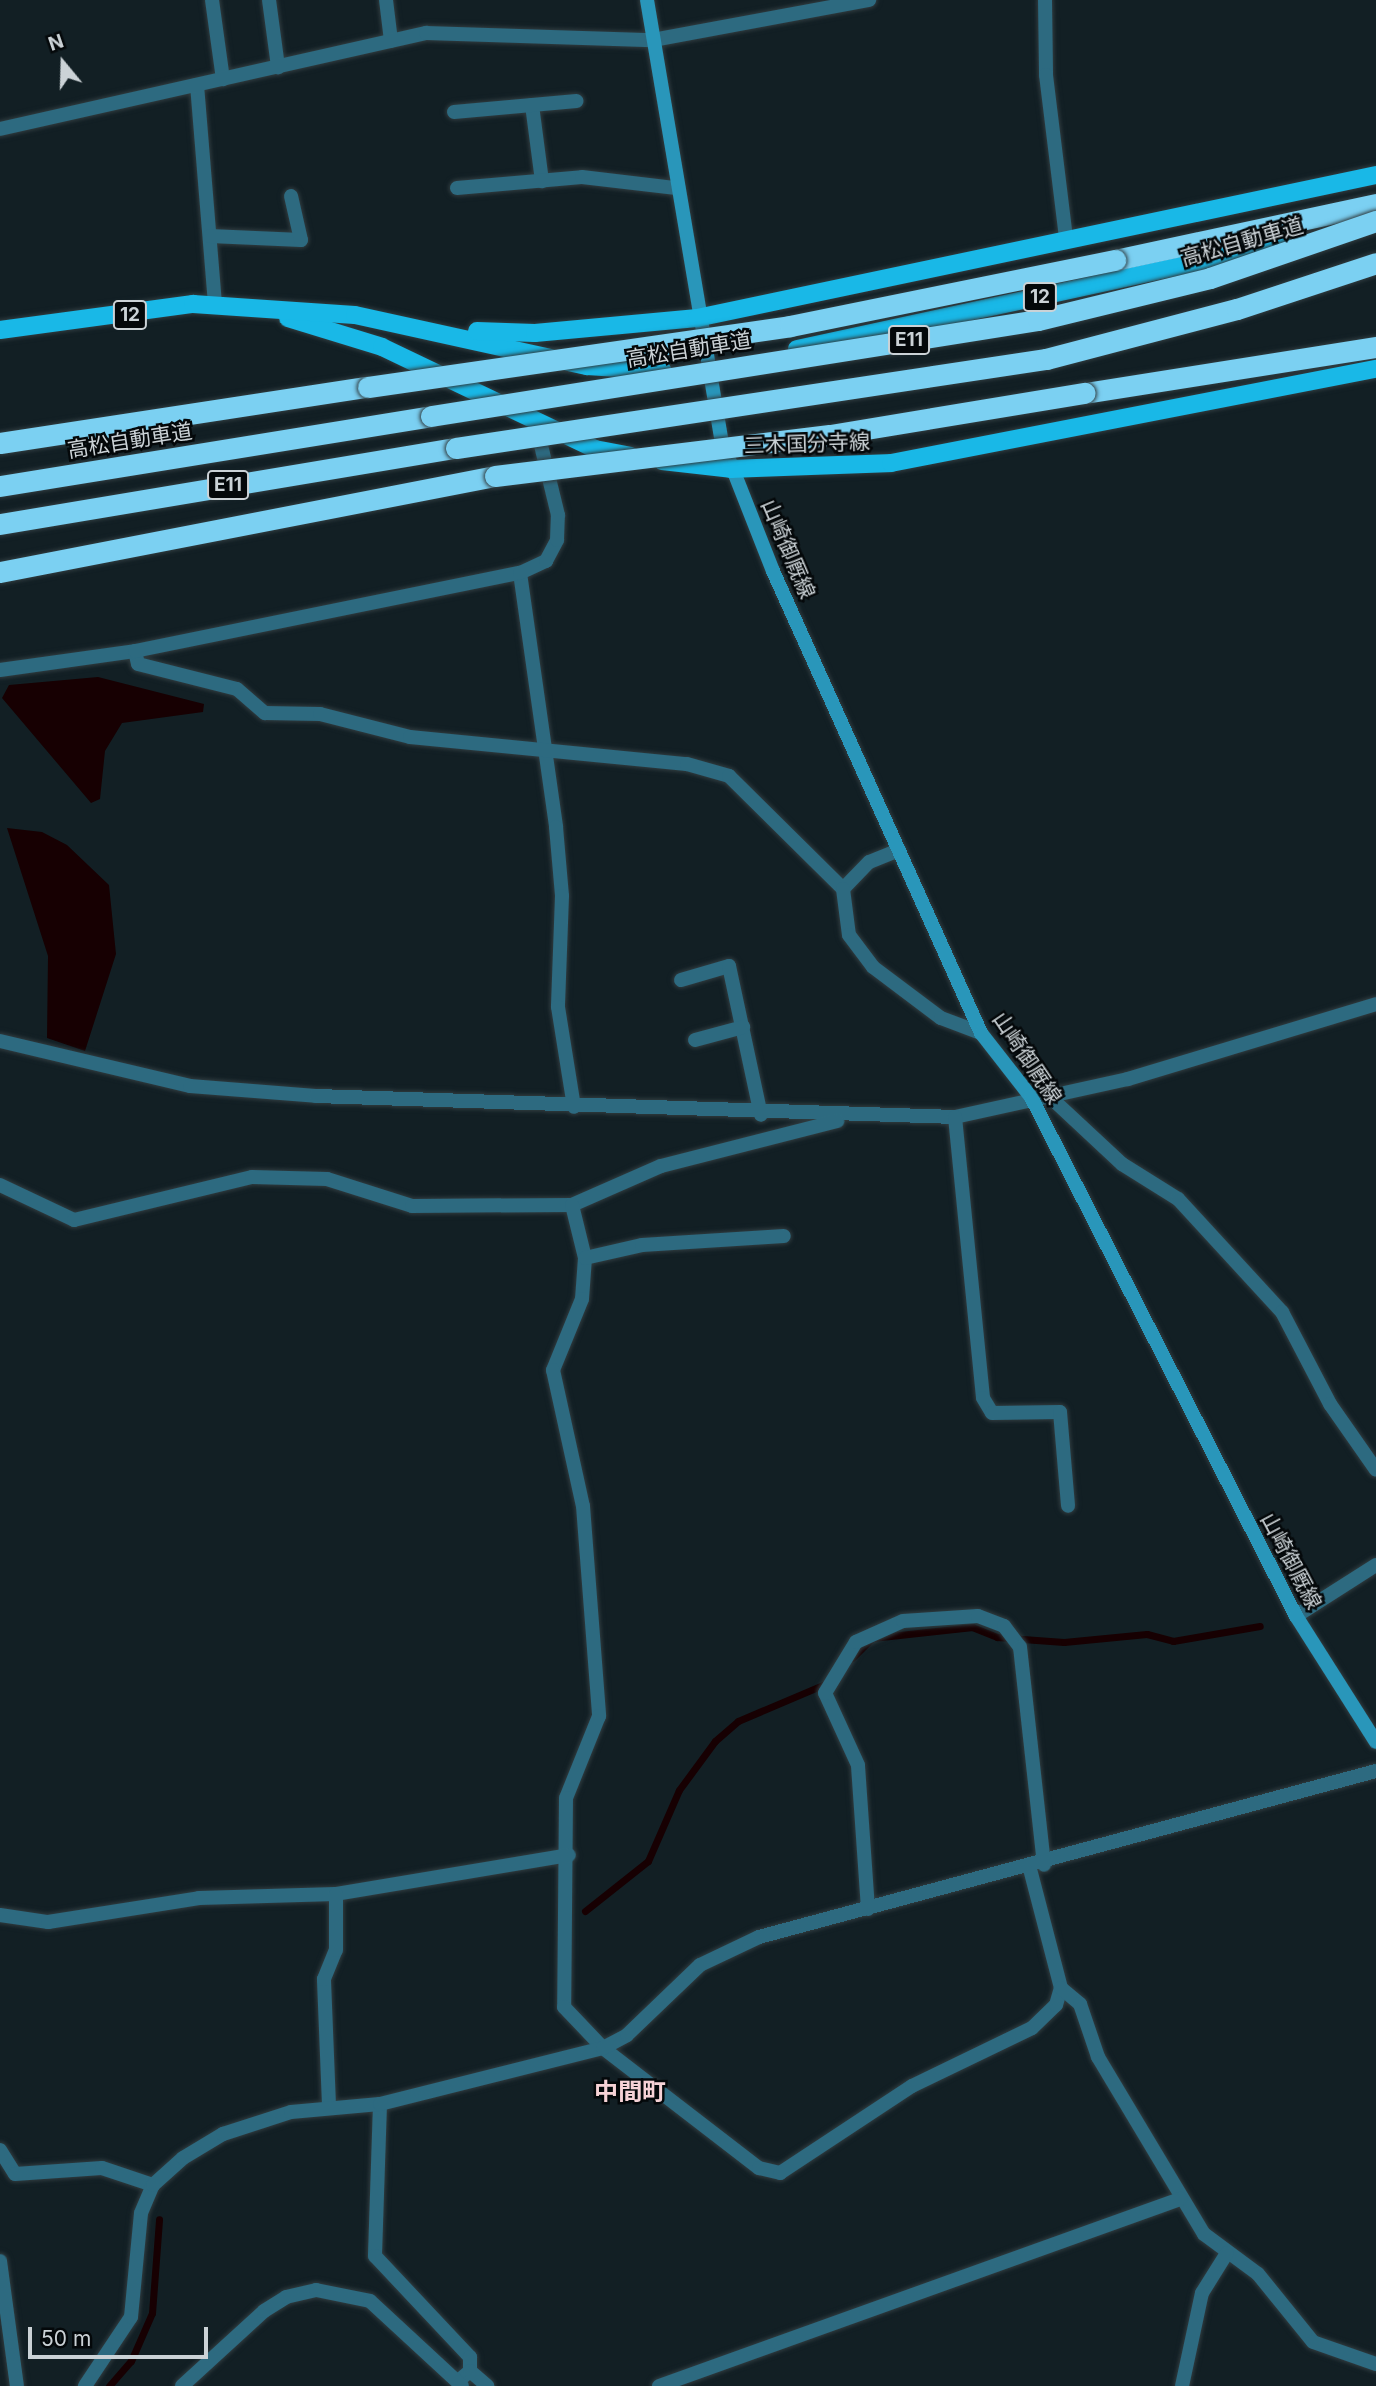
<!DOCTYPE html>
<meta charset="utf-8">
<style>
body{margin:0}
#map{position:relative;width:1376px;height:2386px;overflow:hidden;background:#121f24;font-family:Inter,"Noto Sans JP",sans-serif}
div>[style]{position:absolute}
.water>*{inset:0;background:#170002}
.stream>*{height:7px;margin:-3.5px;padding:0 3.5px;transform-origin:3.5px;border-radius:3.5px;background:#170002}
.roads{filter:drop-shadow(0 0 2px #303c40) drop-shadow(0 0 2px #303c40)}
.street>*{height:14px;margin:-7px;padding:0 7px;transform-origin:7px;border-radius:7px;background:#2d6a80}
.secondary>*{height:14px;margin:-7px;padding:0 7px;transform-origin:7px;border-radius:7px;background:#2996ba}
.primary>*{height:18px;margin:-9px;padding:0 9px;transform-origin:9px;border-radius:9px;background:#19b8e7}
.highway>*{height:21px;margin:-10.5px;padding:0 10.5px;transform-origin:10.5px;border-radius:10.5px;background:#7bd0f2}
.bridges{filter:drop-shadow(0 0 2px #303c40) drop-shadow(0 0 2px #303c40)}
.highway-bridge>*{height:21px;margin:-10.5px;padding:0 10.5px;transform-origin:10.5px;border-radius:10.5px;background:#7bd0f2}
span{translate:-50% -50%;white-space:nowrap;text-align:center;line-height:1.15;-webkit-text-stroke:5px #04080a;paint-order:stroke}
.shield-label span{padding:2px 5px;background:#04080a;border:2px solid;border-radius:5px;-webkit-text-stroke-width:0}
.shield-label{font-size:19px;color:#cbd2d6;font-weight:700}
.street-label{font-size:21px;color:#cbd2d6}
.quarter-label{font-size:24px;color:#f6d2d6;font-weight:700}
.north{position:absolute;left:28px;top:28px;width:70px;height:70px;-webkit-text-stroke:5px #04080a;paint-order:stroke;rotate:341deg;font-size:19px;font-weight:700;line-height:28px;text-align:center;color:#cbd2d6}
.north::after{content:'';display:block;margin:auto;width:24px;height:32px;background:#cbd2d6;clip-path:polygon(50% 0,100% 100%,50% 72%,0 100%)}
.scale{position:absolute;left:28px;top:2327px;width:180px;height:32px;box-sizing:border-box;border:4px solid #cbd2d6;border-top:0;padding-left:9px;font-size:21px;line-height:24px;white-space:nowrap;color:#cbd2d6;-webkit-text-stroke:5px #04080a;paint-order:stroke}
</style>
<div id="map">
<div class="water">
<div style="clip-path:polygon(98px 677px,204px 704px,203px 712px,122px 723px,105px 751px,100px 799px,91px 803px,2px 698px,9px 685px)"></div>
<div style="clip-path:polygon(7px 828px,42px 832px,67px 845px,109px 885px,116px 954px,85px 1051px,47px 1038px,48px 956px)"></div>
</div>
<div class="stream">
<div style="left:852px;top:1658px;width:28px;rotate:-45deg"></div>
<div style="left:872px;top:1638px;width:101px;rotate:-6.3deg"></div>
<div style="left:972px;top:1627px;width:27px;rotate:22deg"></div>
<div style="left:997px;top:1637px;width:67px;rotate:4.3deg"></div>
<div style="left:1064px;top:1642px;width:83px;rotate:-5.5deg"></div>
<div style="left:1147px;top:1634px;width:27px;rotate:15deg"></div>
<div style="left:1173px;top:1641px;width:88px;rotate:-9.8deg"></div>
<div style="left:585px;top:1911px;width:80px;rotate:-38.4deg"></div>
<div style="left:648px;top:1861px;width:77px;rotate:-66.4deg"></div>
<div style="left:679px;top:1790px;width:61px;rotate:-53.7deg"></div>
<div style="left:715px;top:1741px;width:30px;rotate:-41deg"></div>
<div style="left:738px;top:1721px;width:95px;rotate:-23deg"></div>
<div style="left:109px;top:2386px;width:33px;rotate:-49deg"></div>
<div style="left:131px;top:2361px;width:52px;rotate:-66.4deg"></div>
<div style="left:152px;top:2313px;width:94px;rotate:-85.7deg"></div>
</div>
<div class="roads">
<div class="street">
<div style="left:212px;top:0;width:80px;rotate:82.1deg"></div>
<div style="left:269px;top:0;width:68px;rotate:82.3deg"></div>
<div style="left:386px;top:0;width:41px;rotate:83deg"></div>
<div style="left:1045px;top:0;width:75px;rotate:89.2deg"></div>
<div style="left:1046px;top:75px;width:165px;rotate:83deg"></div>
<div style="left:197px;top:85px;width:222px;rotate:85.3deg"></div>
<div style="left:532px;top:105px;width:77px;rotate:82.5deg"></div>
<div style="left:454px;top:112px;width:123px;rotate:-5.1deg"></div>
<div style="left:0;top:129px;width:437px;rotate:-12.7deg"></div>
<div style="left:426px;top:33px;width:227px;rotate:1.8deg"></div>
<div style="left:653px;top:40px;width:220px;rotate:-10.5deg"></div>
<div style="left:457px;top:188px;width:125px;rotate:-5deg"></div>
<div style="left:582px;top:177px;width:95px;rotate:6.7deg"></div>
<div style="left:210px;top:236px;width:91px;rotate:2.5deg"></div>
<div style="left:301px;top:240px;width:45px;rotate:-102.8deg"></div>
<div style="left:520px;top:573px;width:257px;rotate:81.9deg"></div>
<div style="left:556px;top:827px;width:69px;rotate:85deg"></div>
<div style="left:562px;top:896px;width:111px;rotate:92.1deg"></div>
<div style="left:558px;top:1007px;width:101px;rotate:80.9deg"></div>
<div style="left:135px;top:651px;width:13px;rotate:77deg"></div>
<div style="left:138px;top:664px;width:102px;rotate:14.2deg"></div>
<div style="left:237px;top:689px;width:37px;rotate:41deg"></div>
<div style="left:265px;top:713px;width:55px;rotate:1deg"></div>
<div style="left:320px;top:714px;width:93px;rotate:14.3deg"></div>
<div style="left:410px;top:737px;width:278px;rotate:5.6deg"></div>
<div style="left:687px;top:764px;width:44px;rotate:15.9deg"></div>
<div style="left:729px;top:776px;width:161px;rotate:44.7deg"></div>
<div style="left:0;top:670px;width:136px;rotate:-8deg"></div>
<div style="left:135px;top:651px;width:393px;rotate:-11.5deg"></div>
<div style="left:520px;top:573px;width:29px;rotate:-25deg"></div>
<div style="left:546px;top:561px;width:24px;rotate:-62deg"></div>
<div style="left:557px;top:540px;width:25px;rotate:-88deg"></div>
<div style="left:558px;top:515px;width:89px;rotate:-103.7deg"></div>
<div style="left:899px;top:850px;width:32px;rotate:158deg"></div>
<div style="left:869px;top:862px;width:37px;rotate:134deg"></div>
<div style="left:843px;top:889px;width:46px;rotate:82.6deg"></div>
<div style="left:849px;top:935px;width:40px;rotate:53deg"></div>
<div style="left:873px;top:967px;width:85px;rotate:36.9deg"></div>
<div style="left:941px;top:1018px;width:43px;rotate:20.6deg"></div>
<div style="left:681px;top:980px;width:50px;rotate:-16.3deg"></div>
<div style="left:729px;top:966px;width:152px;rotate:77.9deg"></div>
<div style="left:695px;top:1040px;width:50px;rotate:-15.2deg"></div>
<div style="left:0;top:1041px;width:195px;rotate:13.3deg"></div>
<div style="left:190px;top:1086px;width:126px;rotate:4.5deg"></div>
<div style="left:316px;top:1096px;width:639px;rotate:1.88deg"></div>
<div style="left:955px;top:1117px;width:177px;rotate:-12.4deg"></div>
<div style="left:1128px;top:1079px;width:259px;rotate:-16.8deg"></div>
<div style="left:1049px;top:1096px;width:100px;rotate:43deg"></div>
<div style="left:1122px;top:1164px;width:66px;rotate:32deg"></div>
<div style="left:1178px;top:1199px;width:154px;rotate:47.4deg"></div>
<div style="left:1282px;top:1312px;width:104px;rotate:62.4deg"></div>
<div style="left:1330px;top:1404px;width:80px;rotate:55.1deg"></div>
<div style="left:955px;top:1117px;width:282px;rotate:84.3deg"></div>
<div style="left:983px;top:1398px;width:17px;rotate:59deg"></div>
<div style="left:992px;top:1413px;width:68px;rotate:-0.8deg"></div>
<div style="left:1060px;top:1412px;width:94px;rotate:85.1deg"></div>
<div style="left:0;top:1185px;width:82px;rotate:25.3deg"></div>
<div style="left:74px;top:1220px;width:183px;rotate:-13.6deg"></div>
<div style="left:252px;top:1177px;width:75px;rotate:1.5deg"></div>
<div style="left:327px;top:1179px;width:89px;rotate:17.6deg"></div>
<div style="left:412px;top:1206px;width:160px;rotate:-0.4deg"></div>
<div style="left:572px;top:1205px;width:97px;rotate:-23.7deg"></div>
<div style="left:661px;top:1166px;width:182px;rotate:-14.3deg"></div>
<div style="left:572px;top:1205px;width:55px;rotate:76.2deg"></div>
<div style="left:585px;top:1258px;width:41px;rotate:94.2deg"></div>
<div style="left:582px;top:1299px;width:77px;rotate:112.2deg"></div>
<div style="left:553px;top:1370px;width:139px;rotate:77.6deg"></div>
<div style="left:583px;top:1506px;width:211px;rotate:85.6deg"></div>
<div style="left:599px;top:1716px;width:88px;rotate:111.9deg"></div>
<div style="left:566px;top:1798px;width:209px;rotate:90.5deg"></div>
<div style="left:564px;top:2007px;width:57px;rotate:46.4deg"></div>
<div style="left:603px;top:2048px;width:197px;rotate:37.6deg"></div>
<div style="left:759px;top:2168px;width:22px;rotate:13deg"></div>
<div style="left:780px;top:2173px;width:158px;rotate:-33.4deg"></div>
<div style="left:912px;top:2086px;width:133px;rotate:-25.8deg"></div>
<div style="left:1032px;top:2028px;width:33px;rotate:-44deg"></div>
<div style="left:1056px;top:2005px;width:18px;rotate:-74deg"></div>
<div style="left:1061px;top:1988px;width:123px;rotate:-104.6deg"></div>
<div style="left:585px;top:1258px;width:58px;rotate:-12.8deg"></div>
<div style="left:642px;top:1245px;width:142px;rotate:-3.6deg"></div>
<div style="left:1296px;top:1616px;width:95px;rotate:-32.5deg"></div>
<div style="left:868px;top:1909px;width:144px;rotate:-94deg"></div>
<div style="left:858px;top:1765px;width:79px;rotate:-114.6deg"></div>
<div style="left:825px;top:1693px;width:60px;rotate:-58.7deg"></div>
<div style="left:856px;top:1642px;width:51px;rotate:-24.1deg"></div>
<div style="left:903px;top:1621px;width:75px;rotate:-3.8deg"></div>
<div style="left:978px;top:1616px;width:28px;rotate:21deg"></div>
<div style="left:1004px;top:1626px;width:26px;rotate:53deg"></div>
<div style="left:1020px;top:1647px;width:219px;rotate:83.7deg"></div>
<div style="left:0;top:1915px;width:49px;rotate:8.3deg"></div>
<div style="left:48px;top:1922px;width:153px;rotate:-9deg"></div>
<div style="left:199px;top:1898px;width:137px;rotate:-1.7deg"></div>
<div style="left:336px;top:1894px;width:236px;rotate:-9.5deg"></div>
<div style="left:1061px;top:1988px;width:25px;rotate:40deg"></div>
<div style="left:1080px;top:2004px;width:56px;rotate:71.2deg"></div>
<div style="left:1098px;top:2057px;width:206px;rotate:59.1deg"></div>
<div style="left:1204px;top:2234px;width:67px;rotate:36.5deg"></div>
<div style="left:1258px;top:2274px;width:87px;rotate:51deg"></div>
<div style="left:1313px;top:2342px;width:67px;rotate:19.2deg"></div>
<div style="left:380px;top:2104px;width:152px;rotate:91.9deg"></div>
<div style="left:375px;top:2256px;width:139px;rotate:46.8deg"></div>
<div style="left:470px;top:2357px;width:14px;rotate:90deg"></div>
<div style="left:470px;top:2371px;width:16px;rotate:140deg"></div>
<div style="left:329px;top:2105px;width:126px;rotate:-92.3deg"></div>
<div style="left:324px;top:1979px;width:31px;rotate:-68deg"></div>
<div style="left:336px;top:1950px;width:56px;rotate:-90deg"></div>
<div style="left:0;top:2150px;width:28px;rotate:58deg"></div>
<div style="left:15px;top:2174px;width:87px;rotate:-3.9deg"></div>
<div style="left:102px;top:2168px;width:54px;rotate:18.4deg"></div>
<div style="left:0;top:2261px;width:126px;rotate:82.3deg"></div>
<div style="left:470px;top:2371px;width:23px;rotate:41deg"></div>
<div style="left:85px;top:2386px;width:83px;rotate:-56.3deg"></div>
<div style="left:131px;top:2317px;width:104px;rotate:-84.5deg"></div>
<div style="left:141px;top:2213px;width:30px;rotate:-67deg"></div>
<div style="left:153px;top:2185px;width:40px;rotate:-42deg"></div>
<div style="left:183px;top:2158px;width:47px;rotate:-31deg"></div>
<div style="left:223px;top:2134px;width:71px;rotate:-17.9deg"></div>
<div style="left:291px;top:2112px;width:89px;rotate:-5.1deg"></div>
<div style="left:380px;top:2104px;width:230px;rotate:-14.1deg"></div>
<div style="left:603px;top:2048px;width:27px;rotate:-28deg"></div>
<div style="left:627px;top:2035px;width:101px;rotate:-43.8deg"></div>
<div style="left:700px;top:1965px;width:65px;rotate:-25.4deg"></div>
<div style="left:759px;top:1937px;width:639px;rotate:-15.06deg"></div>
<div style="left:182px;top:2386px;width:111px;rotate:-42.4deg"></div>
<div style="left:264px;top:2311px;width:26px;rotate:-32deg"></div>
<div style="left:286px;top:2297px;width:31px;rotate:-13deg"></div>
<div style="left:316px;top:2290px;width:55px;rotate:11.5deg"></div>
<div style="left:370px;top:2301px;width:125px;rotate:42.7deg"></div>
<div style="left:659px;top:2386px;width:554px;rotate:-19.74deg"></div>
<div style="left:1182px;top:2386px;width:95px;rotate:-77.9deg"></div>
<div style="left:1202px;top:2293px;width:47px;rotate:-58deg"></div>
</div>
<div class="secondary">
<div style="left:647px;top:0;width:445px;rotate:80.4deg"></div>
<div style="left:721px;top:439px;width:142px;rotate:68.5deg"></div>
<div style="left:773px;top:571px;width:507px;rotate:65.76deg"></div>
<div style="left:981px;top:1033px;width:81px;rotate:52deg"></div>
<div style="left:1031px;top:1097px;width:583px;rotate:62.95deg"></div>
<div style="left:1296px;top:1616px;width:149px;rotate:57.6deg"></div>
</div>
<div class="primary">
<div style="left:288px;top:318px;width:98px;rotate:17.1deg"></div>
<div style="left:382px;top:347px;width:236px;rotate:25.6deg"></div>
<div style="left:595px;top:449px;width:36px;rotate:11deg"></div>
<div style="left:0;top:330px;width:195px;rotate:-7.7deg"></div>
<div style="left:193px;top:304px;width:162px;rotate:3.9deg"></div>
<div style="left:355px;top:315px;width:238px;rotate:12.4deg"></div>
<div style="left:587px;top:366px;width:76px;rotate:3.8deg"></div>
<div style="left:477px;top:331px;width:58px;rotate:2deg"></div>
<div style="left:535px;top:333px;width:163px;rotate:-5.3deg"></div>
<div style="left:697px;top:318px;width:694px;rotate:-11.89deg"></div>
<div style="left:797px;top:349px;width:497px;rotate:-12.2deg"></div>
<div style="left:662px;top:461px;width:69px;rotate:6.6deg"></div>
<div style="left:731px;top:469px;width:160px;rotate:-2.1deg"></div>
<div style="left:891px;top:463px;width:494px;rotate:-11deg"></div>
</div>
<div class="highway">
<div style="left:1115px;top:260px;width:267px;rotate:-12.1deg"></div>
<div style="left:1085px;top:393px;width:295px;rotate:-9deg"></div>
<div style="left:0;top:443px;width:372px;rotate:-8.7deg"></div>
<div style="left:0;top:486px;width:437px;rotate:-9.2deg"></div>
<div style="left:0;top:524px;width:462px;rotate:-9.5deg"></div>
<div style="left:0;top:572px;width:504px;rotate:-10.98deg"></div>
</div>
</div>
<div class="bridges">
<div class="highway-bridge">
<div style="left:368px;top:387px;width:426px;rotate:-8.2deg"></div>
<div style="left:790px;top:326px;width:332px;rotate:-11.5deg"></div>
<div style="left:431px;top:416px;width:615px;rotate:-8.99deg"></div>
<div style="left:1038px;top:320px;width:177px;rotate:-13.7deg"></div>
<div style="left:1210px;top:278px;width:176px;rotate:-19deg"></div>
<div style="left:456px;top:448px;width:597px;rotate:-8.58deg"></div>
<div style="left:1046px;top:359px;width:197px;rotate:-14.7deg"></div>
<div style="left:1237px;top:309px;width:146px;rotate:-18.3deg"></div>
<div style="left:495px;top:476px;width:337px;rotate:-7deg"></div>
<div style="left:830px;top:435px;width:258px;rotate:-9.4deg"></div>
</div>
</div>
<div class="shield-label">
<span style="left:1040px;top:297px">12</span>
<span style="left:130px;top:315px">12</span>
<span style="left:909px;top:340px">E11</span>
<span style="left:228px;top:485px">E11</span>
</div>
<div class="street-label">
<span style="left:1242px;top:242px;rotate:-16deg">高松自動車道</span>
<span style="left:689px;top:350px;rotate:-9deg">高松自動車道</span>
<span style="left:130px;top:441px;rotate:-9deg">高松自動車道</span>
<span style="left:807px;top:444px;rotate:-2deg">三木国分寺線</span>
<span style="left:788px;top:549px;rotate:67deg">山崎御厩線</span>
<span style="left:1027px;top:1058px;rotate:56deg">山崎御厩線</span>
<span style="left:1291px;top:1561px;rotate:62deg">山崎御厩線</span>
</div>
<div class="quarter-label">
<span style="left:630px;top:2092px">中間町</span>
</div>
<div class="north">N</div>
<div class="scale">50 m</div>
</div>
